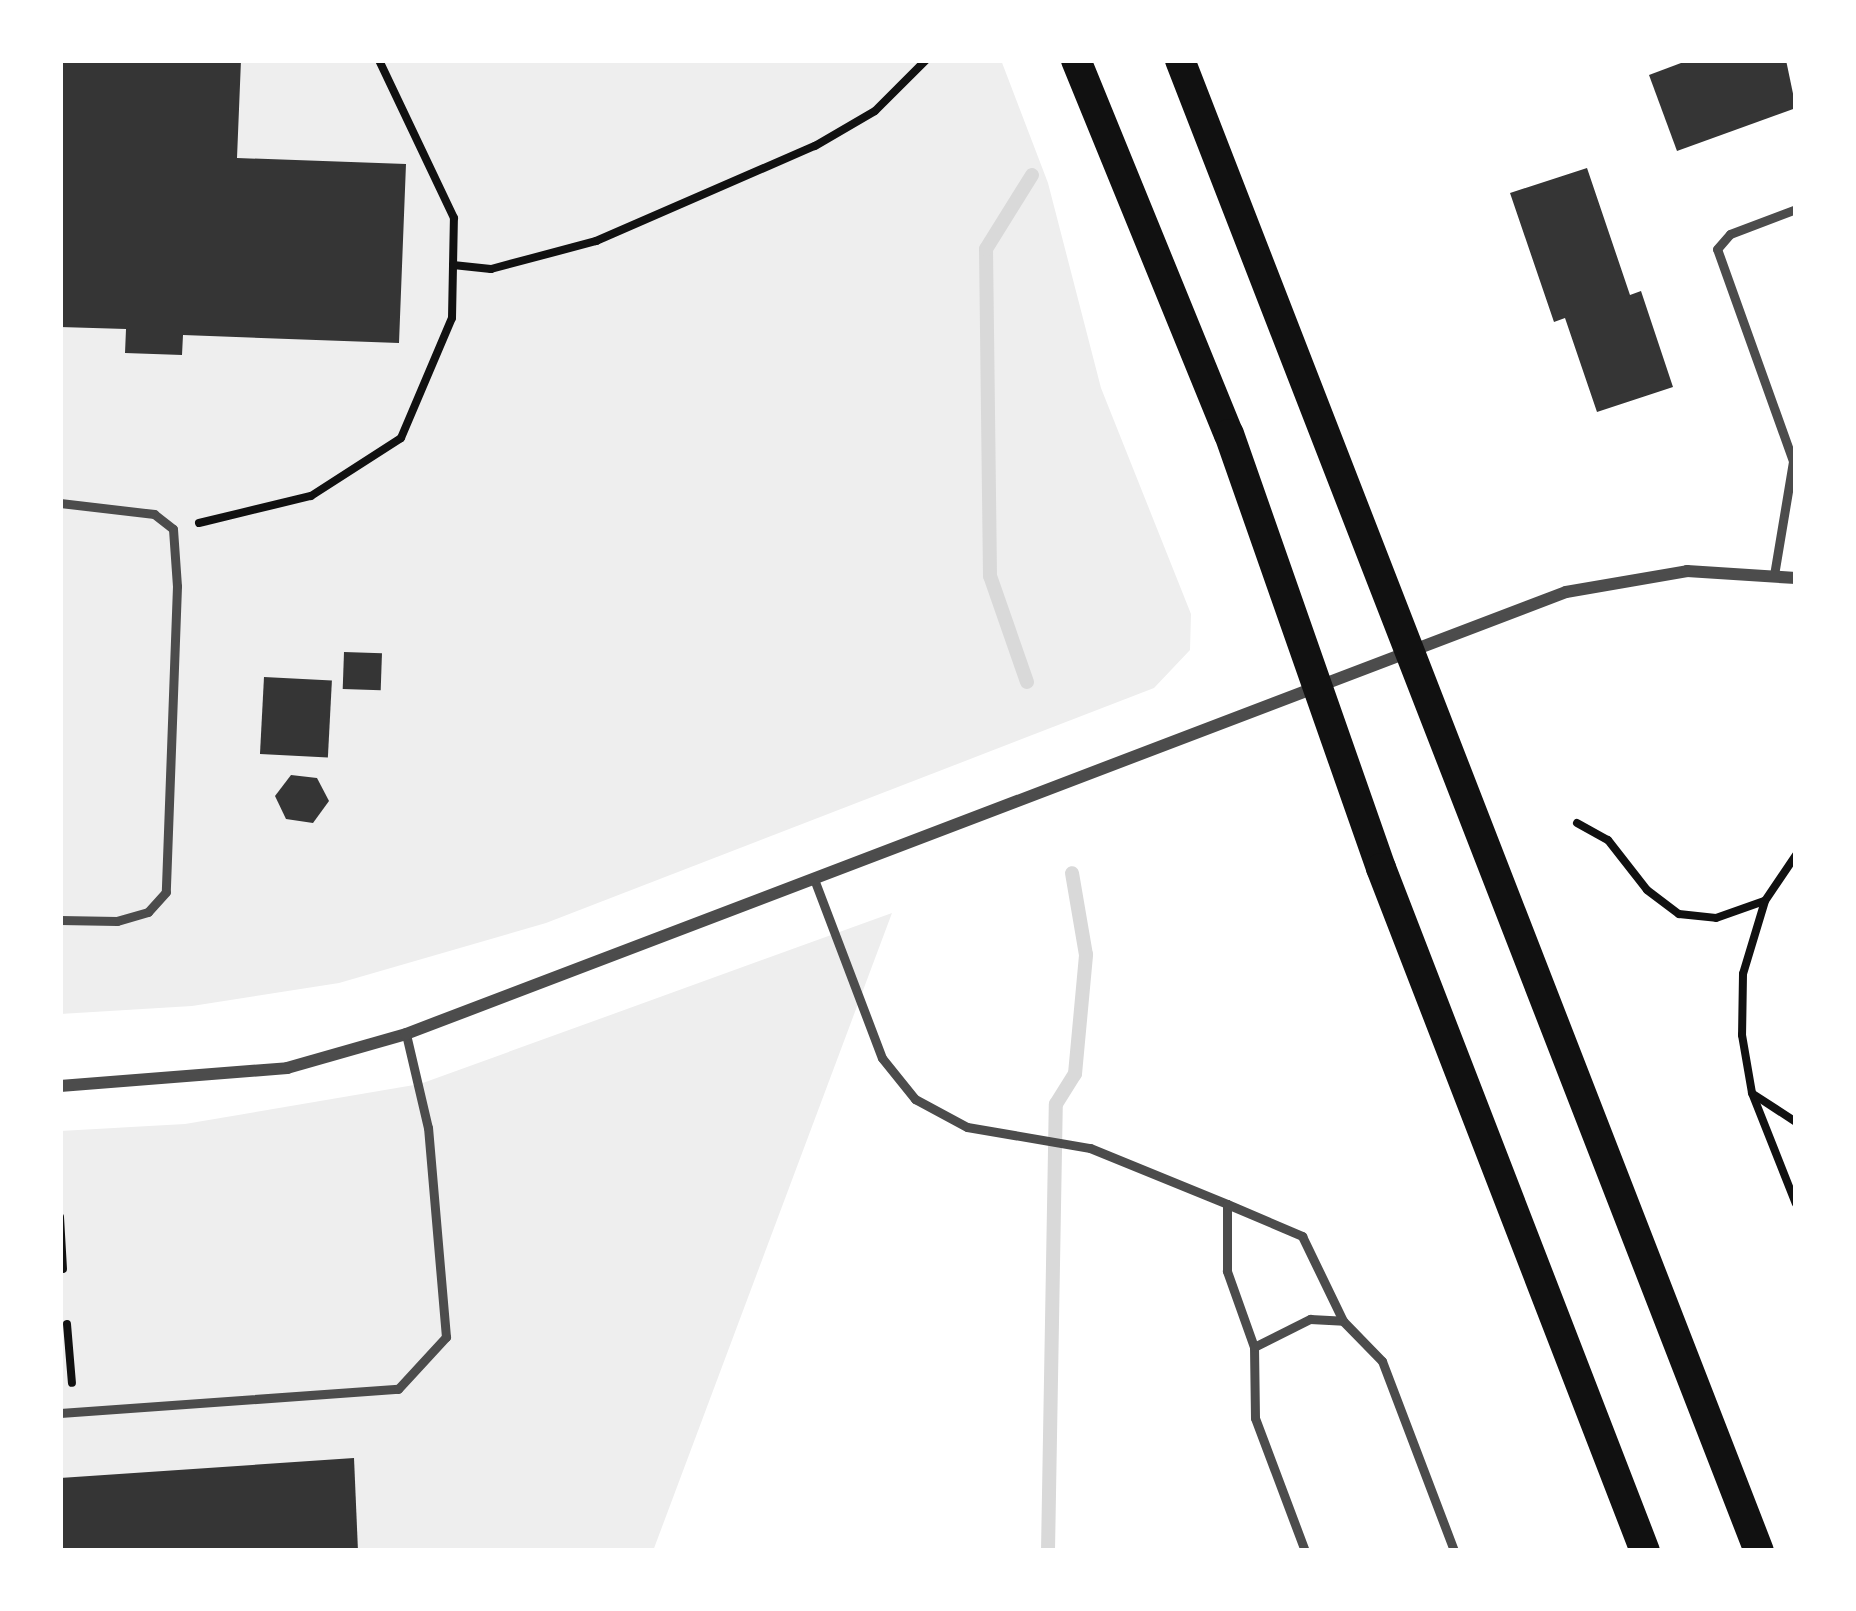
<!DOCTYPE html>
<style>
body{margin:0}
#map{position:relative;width:1856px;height:1611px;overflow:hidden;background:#fff;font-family:Montserrat,sans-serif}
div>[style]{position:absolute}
.green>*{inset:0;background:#eee}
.stream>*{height:14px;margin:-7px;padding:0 7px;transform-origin:7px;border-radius:7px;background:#d9d9d9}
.building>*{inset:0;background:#353535;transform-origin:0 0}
.path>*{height:8px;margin:-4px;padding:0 4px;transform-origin:4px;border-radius:4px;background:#111}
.service>*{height:9px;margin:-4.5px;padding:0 4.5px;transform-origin:4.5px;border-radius:4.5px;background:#4c4c4c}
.minor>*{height:12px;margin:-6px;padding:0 6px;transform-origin:6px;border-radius:6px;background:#4c4c4c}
.primary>*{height:30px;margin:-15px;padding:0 15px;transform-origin:15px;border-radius:15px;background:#111}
span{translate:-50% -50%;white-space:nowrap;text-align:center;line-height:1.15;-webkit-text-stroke:9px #fff;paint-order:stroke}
.frame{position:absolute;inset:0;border:63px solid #fff;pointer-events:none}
</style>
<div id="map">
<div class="green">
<div style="clip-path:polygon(60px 60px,1001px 60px,1048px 183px,1101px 388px,1191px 614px,1190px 650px,1154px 688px,546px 923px,339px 983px,192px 1006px,60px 1014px)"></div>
<div style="clip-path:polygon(892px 913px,653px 1551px,60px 1551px,60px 1131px,185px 1124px,420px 1084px)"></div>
</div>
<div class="stream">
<div style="left:1027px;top:682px;width:112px;rotate:-109.2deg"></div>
<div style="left:990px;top:576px;width:327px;rotate:-90.7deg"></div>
<div style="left:986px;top:249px;width:87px;rotate:-58.1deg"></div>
<div style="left:1048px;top:1551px;width:447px;rotate:-89deg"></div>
<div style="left:1056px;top:1104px;width:36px;rotate:-58deg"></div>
<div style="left:1075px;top:1074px;width:120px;rotate:-84.7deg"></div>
<div style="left:1086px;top:955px;width:83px;rotate:-99.7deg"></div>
</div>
<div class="building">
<div style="clip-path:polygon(60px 60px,241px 60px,237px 158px,406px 164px,399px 343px,183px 335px,182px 355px,125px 353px,126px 329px,60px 327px)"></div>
<div style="clip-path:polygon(1689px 60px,1786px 60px,1796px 108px,1677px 151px,1649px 75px)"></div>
<div style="clip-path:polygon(1587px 168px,1630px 295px,1641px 291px,1673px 387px,1597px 412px,1565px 318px,1554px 322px,1510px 193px)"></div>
<div style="left:344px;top:652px;width:38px;height:37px;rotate:2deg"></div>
<div style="left:264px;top:677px;width:68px;height:77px;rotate:3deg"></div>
<div style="clip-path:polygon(291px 775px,317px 778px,329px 801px,313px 823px,286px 819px,275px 796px)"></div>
<div style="clip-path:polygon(354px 1458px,358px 1551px,60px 1551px,60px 1478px)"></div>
</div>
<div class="path">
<div style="left:453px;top:265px;width:38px;rotate:6deg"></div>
<div style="left:491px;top:269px;width:109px;rotate:-14.9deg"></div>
<div style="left:596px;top:241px;width:239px;rotate:-23.5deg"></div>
<div style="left:815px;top:146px;width:69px;rotate:-30.3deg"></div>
<div style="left:875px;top:111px;width:72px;rotate:-45deg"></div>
<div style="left:199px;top:523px;width:115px;rotate:-13.6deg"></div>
<div style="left:311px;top:496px;width:107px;rotate:-32.8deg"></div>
<div style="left:401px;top:438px;width:130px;rotate:-67deg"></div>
<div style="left:452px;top:318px;width:100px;rotate:-88.9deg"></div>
<div style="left:454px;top:218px;width:175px;rotate:-115.4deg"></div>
<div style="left:1577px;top:823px;width:35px;rotate:29deg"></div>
<div style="left:1608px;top:840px;width:63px;rotate:52deg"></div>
<div style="left:1647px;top:890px;width:40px;rotate:37deg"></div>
<div style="left:1679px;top:914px;width:37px;rotate:6deg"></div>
<div style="left:1716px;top:918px;width:51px;rotate:-19.5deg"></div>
<div style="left:1796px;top:855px;width:55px;rotate:124deg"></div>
<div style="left:1765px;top:901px;width:76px;rotate:106.8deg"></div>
<div style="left:1743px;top:974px;width:61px;rotate:90.9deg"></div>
<div style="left:1742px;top:1035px;width:59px;rotate:80.2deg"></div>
<div style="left:1752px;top:1093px;width:119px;rotate:68.4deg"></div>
<div style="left:1753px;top:1094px;width:51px;rotate:33.1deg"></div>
<div style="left:60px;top:1217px;width:52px;rotate:86.7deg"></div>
<div style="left:67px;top:1324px;width:59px;rotate:85.2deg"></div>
</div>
<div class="service">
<div style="left:60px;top:503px;width:95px;rotate:6.7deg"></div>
<div style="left:154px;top:514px;width:24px;rotate:38deg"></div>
<div style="left:173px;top:529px;width:57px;rotate:86deg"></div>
<div style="left:177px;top:586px;width:306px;rotate:92.1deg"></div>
<div style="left:166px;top:892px;width:27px;rotate:132deg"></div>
<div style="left:148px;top:912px;width:32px;rotate:164deg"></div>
<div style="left:117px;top:921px;width:57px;rotate:-179deg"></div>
<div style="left:1774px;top:575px;width:116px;rotate:-80.5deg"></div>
<div style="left:1793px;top:461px;width:225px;rotate:-109.7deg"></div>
<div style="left:1717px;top:249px;width:20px;rotate:-49deg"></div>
<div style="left:1730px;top:234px;width:71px;rotate:-20.7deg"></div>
<div style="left:814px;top:879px;width:191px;rotate:69.2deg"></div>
<div style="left:882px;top:1058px;width:53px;rotate:51.2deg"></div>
<div style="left:915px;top:1099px;width:59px;rotate:28.3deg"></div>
<div style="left:967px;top:1127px;width:125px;rotate:9.7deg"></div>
<div style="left:1090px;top:1148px;width:148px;rotate:22.2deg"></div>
<div style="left:1254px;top:1347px;width:81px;rotate:-109.6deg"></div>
<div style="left:1227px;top:1271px;width:67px;rotate:-90deg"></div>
<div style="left:1227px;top:1204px;width:82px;rotate:23.1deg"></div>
<div style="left:1302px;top:1236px;width:94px;rotate:64.2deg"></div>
<div style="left:60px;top:1413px;width:339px;rotate:-4.1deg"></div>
<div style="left:398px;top:1389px;width:71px;rotate:-47.3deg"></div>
<div style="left:446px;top:1337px;width:210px;rotate:-94.9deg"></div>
<div style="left:428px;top:1128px;width:97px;rotate:-103.2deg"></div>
<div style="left:1305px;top:1551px;width:142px;rotate:-110.6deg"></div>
<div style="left:1255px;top:1418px;width:71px;rotate:-90.8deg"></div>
<div style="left:1254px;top:1347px;width:63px;rotate:-26.6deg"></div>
<div style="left:1310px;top:1319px;width:33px;rotate:3deg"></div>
<div style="left:1343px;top:1321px;width:56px;rotate:45.7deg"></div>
<div style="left:1382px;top:1361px;width:203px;rotate:69.2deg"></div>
</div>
<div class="minor">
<div style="left:60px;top:1086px;width:228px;rotate:-4.5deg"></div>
<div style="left:287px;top:1068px;width:124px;rotate:-15.9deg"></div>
<div style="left:406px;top:1034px;width:1241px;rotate:-20.86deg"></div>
<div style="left:1566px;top:592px;width:123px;rotate:-9.8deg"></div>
<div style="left:1687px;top:571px;width:109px;rotate:3.7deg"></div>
</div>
<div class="primary">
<div style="left:1076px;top:60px;width:404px;rotate:67.8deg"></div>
<div style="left:1229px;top:434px;width:460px;rotate:70.7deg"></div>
<div style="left:1381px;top:868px;width:732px;rotate:68.87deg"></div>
<div style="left:1180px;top:60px;width:1599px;rotate:68.78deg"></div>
</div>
<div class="frame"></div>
</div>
